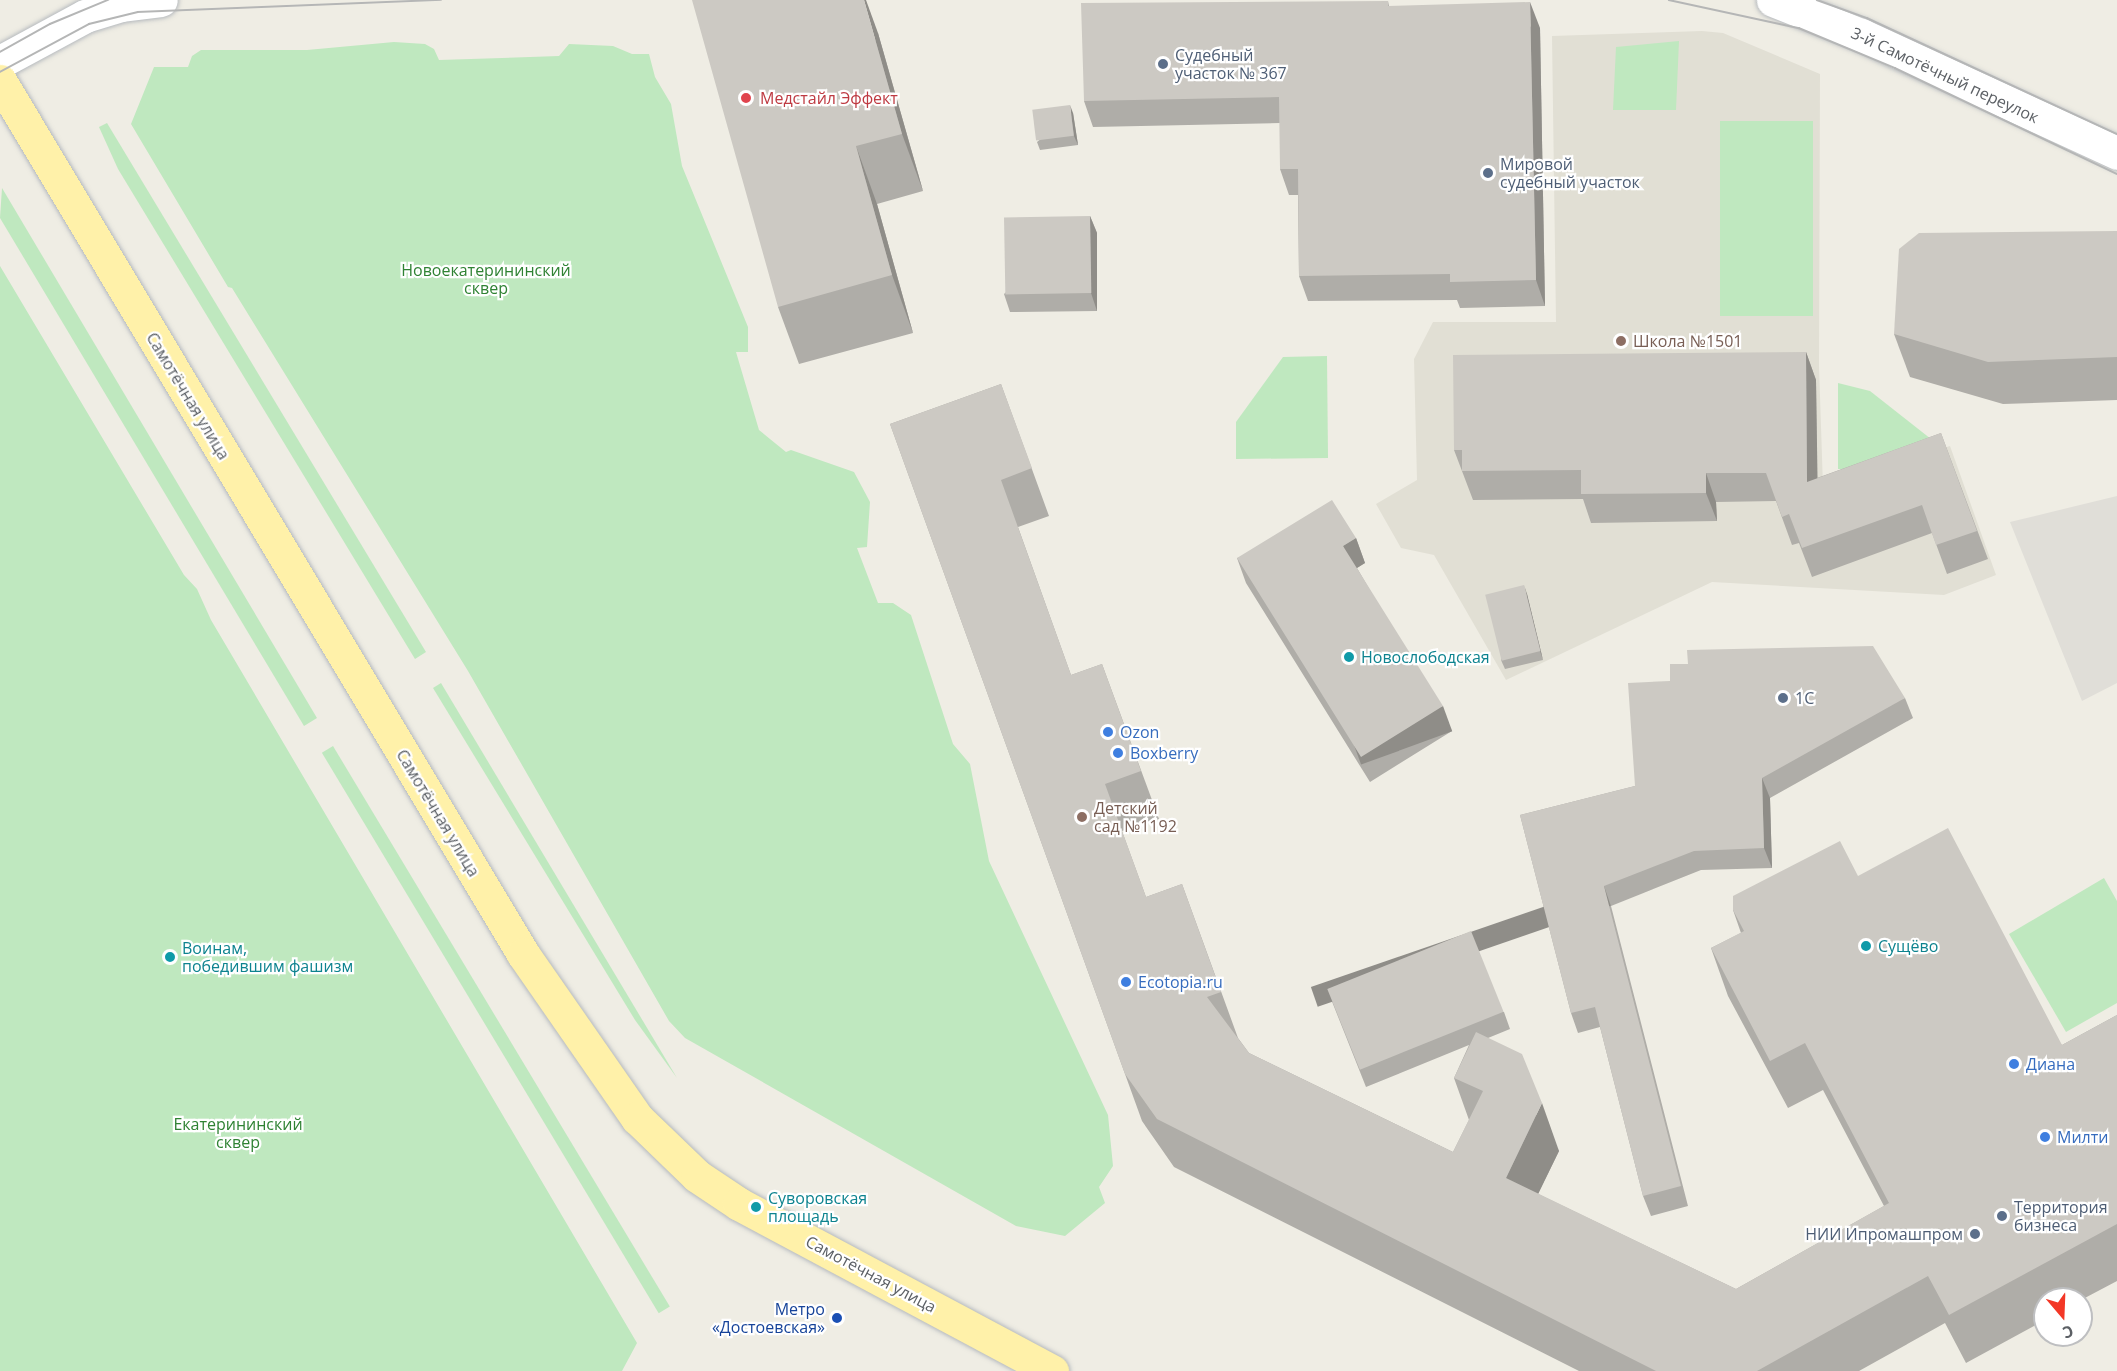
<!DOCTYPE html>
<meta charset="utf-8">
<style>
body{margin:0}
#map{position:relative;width:2117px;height:1371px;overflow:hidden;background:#efede4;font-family:"Open Sans",sans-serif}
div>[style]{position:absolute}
.industrial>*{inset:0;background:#e0ded8}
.education>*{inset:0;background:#e1dfd4}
.green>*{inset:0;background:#bfe8bf;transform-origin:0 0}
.roads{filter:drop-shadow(0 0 2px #b6babe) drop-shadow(0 0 2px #b6babe)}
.minor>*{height:33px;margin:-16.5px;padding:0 16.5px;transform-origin:16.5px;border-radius:16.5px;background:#fff}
.major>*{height:33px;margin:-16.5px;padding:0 16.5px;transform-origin:16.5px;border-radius:16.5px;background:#fff1a9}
.tram>*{height:1.5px;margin:-0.75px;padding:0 0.75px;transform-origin:0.75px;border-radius:0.75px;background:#b5b6b6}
.wall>*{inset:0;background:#afada8}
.shaded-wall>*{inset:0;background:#8f8d88;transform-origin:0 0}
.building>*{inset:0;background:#ccc9c3;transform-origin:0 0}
.dots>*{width:16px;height:16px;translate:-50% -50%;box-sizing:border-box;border:3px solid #fff;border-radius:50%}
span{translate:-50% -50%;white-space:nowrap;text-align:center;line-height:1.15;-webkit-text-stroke:4.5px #fff;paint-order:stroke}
.service-label{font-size:16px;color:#4e5e75}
.left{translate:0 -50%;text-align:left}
.right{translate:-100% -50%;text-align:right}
.street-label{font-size:16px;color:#5c6065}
.health-label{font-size:16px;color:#be3a42}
.park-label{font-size:16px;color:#2f8233}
.education-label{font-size:16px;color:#785e54}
.culture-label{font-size:16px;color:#0d838f}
.shop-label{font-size:16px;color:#366cbe}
.transit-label{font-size:16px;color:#164399}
.north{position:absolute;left:2033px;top:1287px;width:60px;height:60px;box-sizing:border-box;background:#fff;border:2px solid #bebfc1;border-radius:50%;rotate:161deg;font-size:16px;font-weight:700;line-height:24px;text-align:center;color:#5c6065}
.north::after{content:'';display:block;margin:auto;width:21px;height:27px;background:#f33726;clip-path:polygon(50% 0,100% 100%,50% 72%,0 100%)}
</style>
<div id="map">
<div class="industrial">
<div style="clip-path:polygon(2117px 496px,2117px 683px,2082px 701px,2010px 522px)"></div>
</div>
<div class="education">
<div style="clip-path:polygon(1702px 31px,1723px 33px,1820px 74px,1819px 366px,1823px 487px,1950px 446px,1996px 575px,1944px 595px,1712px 582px,1506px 680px,1434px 555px,1401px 548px,1376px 504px,1417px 480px,1414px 359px,1433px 322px,1556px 322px,1552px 36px)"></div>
</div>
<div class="green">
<div style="clip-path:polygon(1679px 41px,1676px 110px,1613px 110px,1616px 47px)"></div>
<div style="clip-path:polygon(394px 42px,425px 44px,434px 49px,439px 60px,559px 56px,569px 44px,613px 46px,632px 54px,649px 54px,655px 77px,671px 104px,682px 166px,748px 327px,748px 352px,736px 352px,759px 430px,786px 452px,791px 450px,854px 472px,870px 502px,867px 547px,857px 548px,878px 603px,893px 603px,911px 615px,953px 744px,970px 764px,989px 861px,1108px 1115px,1113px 1166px,1099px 1187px,1105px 1203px,1065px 1236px,1016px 1226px,685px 1038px,669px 1021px,468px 671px,232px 288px,228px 287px,131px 124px,154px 67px,188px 67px,192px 56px,201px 50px,307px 50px)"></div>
<div style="left:1720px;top:121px;width:93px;height:195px"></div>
<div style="clip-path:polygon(107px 123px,426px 652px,415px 659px,118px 169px,99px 127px)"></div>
<div style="clip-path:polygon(2px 188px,317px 718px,304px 726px,0 218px)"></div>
<div style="clip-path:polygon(0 266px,184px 575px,197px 589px,211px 620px,637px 1343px,622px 1371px,0 1371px)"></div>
<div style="clip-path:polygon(1327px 356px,1328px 458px,1236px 459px,1236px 422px,1283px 357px)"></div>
<div style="clip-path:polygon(1838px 383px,1870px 391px,1931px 439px,1850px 469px,1838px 469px)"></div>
<div style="clip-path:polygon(441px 683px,677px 1078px,635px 1020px,433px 688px)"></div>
<div style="left:333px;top:746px;width:654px;height:13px;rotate:59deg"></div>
<div style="clip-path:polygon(2104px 878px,2117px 901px,2117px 1003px,2066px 1032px,2009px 934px)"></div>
</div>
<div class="roads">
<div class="minor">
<div style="left:1773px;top:0;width:95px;rotate:21.7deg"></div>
<div style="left:1861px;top:35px;width:282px;rotate:24.7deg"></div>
<div style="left:0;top:62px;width:97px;rotate:-28.4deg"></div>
<div style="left:85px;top:16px;width:37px;rotate:-17deg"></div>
<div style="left:120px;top:5px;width:41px;rotate:-7deg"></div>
</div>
<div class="major">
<div style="left:0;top:81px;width:1018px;rotate:59.07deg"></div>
<div style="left:523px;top:954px;width:200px;rotate:55.2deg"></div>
<div style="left:637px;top:1118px;width:83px;rotate:44deg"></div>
<div style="left:697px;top:1176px;width:50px;rotate:33.7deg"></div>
<div style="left:739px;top:1204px;width:355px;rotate:28.1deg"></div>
</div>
</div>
<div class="tram">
<div style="left:1669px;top:0;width:133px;rotate:12.2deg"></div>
<div style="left:1799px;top:28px;width:104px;rotate:22.6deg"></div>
<div style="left:1895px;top:68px;width:246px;rotate:25.5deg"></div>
<div style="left:1817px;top:0;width:53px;rotate:19.8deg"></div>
<div style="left:1867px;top:18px;width:276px;rotate:24.9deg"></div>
<div style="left:0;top:52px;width:57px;rotate:-29.2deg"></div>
<div style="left:50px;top:24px;width:63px;rotate:-22.5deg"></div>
<div style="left:0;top:72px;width:101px;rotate:-28.3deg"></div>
<div style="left:89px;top:24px;width:50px;rotate:-13.8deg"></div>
<div style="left:138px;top:12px;width:303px;rotate:-2.3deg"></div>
</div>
<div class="wall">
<div style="clip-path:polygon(1388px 1px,1389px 6px,1540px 28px,1545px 306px,1460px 308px,1457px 300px,1308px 301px,1299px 276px,1298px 195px,1289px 195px,1280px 169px,1280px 123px,1093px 127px,1084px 101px)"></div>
<div style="clip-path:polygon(878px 33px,923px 191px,877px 204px,913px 333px,799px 364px,778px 307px)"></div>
<div style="clip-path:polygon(1073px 113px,1078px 145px,1040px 150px,1037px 142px)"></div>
<div style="clip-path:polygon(1090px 216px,1097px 233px,1097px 311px,1010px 312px,1004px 294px)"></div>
<div style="clip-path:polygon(2117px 231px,2117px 400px,2003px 404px,1910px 377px,1894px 334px)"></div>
<div style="clip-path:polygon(1806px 352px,1816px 380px,1817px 478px,1941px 433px,1988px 559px,1947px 574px,1932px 533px,1812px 577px,1799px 543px,1792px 545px,1776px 501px,1716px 502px,1717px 521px,1591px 523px,1583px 499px,1473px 500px,1454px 450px)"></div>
<div style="clip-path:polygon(1001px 384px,1049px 516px,1018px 527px,1071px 675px,1102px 664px,1159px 819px,1122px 831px,1146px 897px,1182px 884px,1238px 1038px,1249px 1053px,1453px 1152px,1469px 1120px,1454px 1078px,1469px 1045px,1366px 1087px,1327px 989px,1504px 1012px,1510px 1029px,1488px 1038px,1559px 1151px,1538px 1194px,1736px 1289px,1884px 1206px,1823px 1090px,1788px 1108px,1728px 996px,1711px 948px,1741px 933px,1733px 910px,1858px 876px,2062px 1045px,2117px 1015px,2117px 1281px,2081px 1300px,2081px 1299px,2045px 1299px,2045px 1320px,1966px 1363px,1945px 1323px,1859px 1371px,1579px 1371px,1174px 1167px,1142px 1121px,890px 424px)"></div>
<div style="clip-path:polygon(1356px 538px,1365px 563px,1357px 568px,1452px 731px,1370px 782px,1246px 583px,1237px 558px)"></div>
<div style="clip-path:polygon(1527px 594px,1543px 660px,1505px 669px,1501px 660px)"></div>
<div style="clip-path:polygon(1905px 698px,1913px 718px,1770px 798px,1772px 868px,1701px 870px,1611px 906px,1688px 1206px,1651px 1216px,1643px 1196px,1600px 1027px,1578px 1033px,1571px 1013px,1520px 815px,1635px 786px)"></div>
</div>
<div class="shaded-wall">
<div style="clip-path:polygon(864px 0,866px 0,878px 33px,923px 191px,902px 134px)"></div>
<div style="clip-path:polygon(1530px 2px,1540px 28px,1545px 306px,1536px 280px)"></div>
<div style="clip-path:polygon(1070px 105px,1073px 113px,1078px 145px,1074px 136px)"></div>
<div style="clip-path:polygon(856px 146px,877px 204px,913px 333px,892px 275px)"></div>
<div style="clip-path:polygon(1090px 216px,1097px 233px,1097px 311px,1091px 293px)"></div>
<div style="clip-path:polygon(1806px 352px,1816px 380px,1818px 510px,1807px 482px)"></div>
<div style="clip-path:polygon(1706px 473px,1716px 502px,1717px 521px,1706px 493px)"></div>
<div style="clip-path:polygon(1356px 538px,1365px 563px,1352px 571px,1343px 546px)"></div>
<div style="clip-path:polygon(1524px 585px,1527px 594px,1543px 660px,1540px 651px)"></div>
<div style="left:1443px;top:706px;width:27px;height:97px;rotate:70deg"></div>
<div style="clip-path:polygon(1762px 778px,1770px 798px,1772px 868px,1764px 848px)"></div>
<div style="left:1604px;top:886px;width:21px;height:310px;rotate:71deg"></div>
<div style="clip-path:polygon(1542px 1103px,1559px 1151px,1523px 1225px,1506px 1178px)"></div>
</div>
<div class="building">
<div style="clip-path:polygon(692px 0,864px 0,902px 134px,856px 146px,892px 275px,778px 307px)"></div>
<div style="clip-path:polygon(1388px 1px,1388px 6px,1530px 2px,1536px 280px,1450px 282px,1450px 274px,1299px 276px,1298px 169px,1280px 169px,1279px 97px,1084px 101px,1081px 3px)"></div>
<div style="left:1070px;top:105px;width:31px;height:38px;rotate:83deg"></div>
<div style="left:1090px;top:216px;width:77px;height:86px;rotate:89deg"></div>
<div style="clip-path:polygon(2117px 231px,2117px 357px,1988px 362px,1894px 334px,1899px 249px,1919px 233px)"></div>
<div style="clip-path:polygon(1806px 352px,1807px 482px,1941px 433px,1977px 531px,1936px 545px,1922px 505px,1802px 548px,1789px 514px,1782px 517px,1766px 473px,1706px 473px,1706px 493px,1581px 494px,1581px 470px,1462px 471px,1462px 450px,1454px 450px,1453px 355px)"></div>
<div style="clip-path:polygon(1001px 384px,1032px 468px,1001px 480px,1071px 675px,1102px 664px,1141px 771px,1105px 784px,1146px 897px,1182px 884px,1221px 992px,1207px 997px,1249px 1053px,1453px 1152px,1483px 1091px,1454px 1078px,1476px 1032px,1522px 1054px,1542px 1103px,1506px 1178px,1736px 1289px,1889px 1203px,1805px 1043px,1770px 1061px,1711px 948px,1744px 931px,1733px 910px,1733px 896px,1840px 841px,1858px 876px,1948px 828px,2062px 1045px,2117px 1015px,2117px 1224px,1949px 1315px,1928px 1276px,1757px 1371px,1656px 1371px,1157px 1119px,1125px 1074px,890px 424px)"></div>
<div style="clip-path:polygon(1332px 500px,1356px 538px,1343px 546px,1443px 706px,1361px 757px,1237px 558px)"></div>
<div style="left:1524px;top:585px;width:68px;height:40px;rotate:76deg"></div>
<div style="clip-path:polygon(1873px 646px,1905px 698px,1762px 778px,1764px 848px,1694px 851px,1604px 886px,1681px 1186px,1643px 1196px,1595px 1007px,1571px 1013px,1520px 815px,1635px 786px,1628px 683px,1670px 681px,1670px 664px,1688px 664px,1687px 650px)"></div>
<div style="left:1471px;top:931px;width:87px;height:155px;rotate:68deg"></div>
</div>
<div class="dots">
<div style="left:1163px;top:64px;background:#5c6f8a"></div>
<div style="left:746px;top:98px;background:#e0444e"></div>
<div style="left:1488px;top:173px;background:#5c6f8a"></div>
<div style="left:1621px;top:341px;background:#8d6e63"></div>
<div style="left:1349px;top:657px;background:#0f9aa8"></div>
<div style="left:1783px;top:698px;background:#5c6f8a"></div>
<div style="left:1108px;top:732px;background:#3f7fe0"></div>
<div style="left:1118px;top:753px;background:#3f7fe0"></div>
<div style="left:1082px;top:817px;background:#8d6e63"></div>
<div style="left:1866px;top:946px;background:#0f9aa8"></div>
<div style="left:170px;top:957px;background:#0f9aa8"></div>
<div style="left:1126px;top:982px;background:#3f7fe0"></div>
<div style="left:2014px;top:1064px;background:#3f7fe0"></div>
<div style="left:2045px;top:1137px;background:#3f7fe0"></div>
<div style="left:756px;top:1207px;background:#0f9aa8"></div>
<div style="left:2002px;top:1216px;background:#5c6f8a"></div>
<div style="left:1975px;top:1234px;background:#5c6f8a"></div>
<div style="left:837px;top:1318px;background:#1a4fb4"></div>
</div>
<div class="service-label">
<span class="left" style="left:1175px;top:64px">Судебный<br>участок № 367</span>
<span class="left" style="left:1500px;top:173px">Мировой<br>судебный участок</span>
<span class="left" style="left:1795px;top:698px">1С</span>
<span class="left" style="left:2014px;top:1216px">Территория<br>бизнеса</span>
<span class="right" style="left:1963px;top:1234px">НИИ Ипромашпром</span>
</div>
<div class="street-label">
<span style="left:1945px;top:75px;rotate:25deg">3-й Самотёчный переулок</span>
<span style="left:188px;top:396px;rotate:59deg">Самотёчная улица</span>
<span style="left:438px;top:813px;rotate:59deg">Самотёчная улица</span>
<span style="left:871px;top:1274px;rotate:28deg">Самотёчная улица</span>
</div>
<div class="health-label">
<span class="left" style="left:760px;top:98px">Медстайл Эффект</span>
</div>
<div class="park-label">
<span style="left:486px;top:279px">Новоекатерининский<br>сквер</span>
<span style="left:238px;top:1133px">Екатерининский<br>сквер</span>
</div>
<div class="education-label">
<span class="left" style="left:1633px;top:341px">Школа №1501</span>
<span class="left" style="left:1094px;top:817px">Детский<br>сад №1192</span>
</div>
<div class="culture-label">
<span class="left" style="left:1361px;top:657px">Новослободская</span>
<span class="left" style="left:1878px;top:946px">Сущёво</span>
<span class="left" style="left:182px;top:957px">Воинам,<br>победившим фашизм</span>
<span class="left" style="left:768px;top:1207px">Суворовская<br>площадь</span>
</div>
<div class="shop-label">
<span class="left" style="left:1120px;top:732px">Ozon</span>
<span class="left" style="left:1130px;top:753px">Boxberry</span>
<span class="left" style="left:1138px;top:982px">Ecotopia.ru</span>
<span class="left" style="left:2026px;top:1064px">Диана</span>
<span class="left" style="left:2057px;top:1137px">Милти</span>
</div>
<div class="transit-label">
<span class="right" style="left:825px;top:1318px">Метро<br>«Достоевская»</span>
</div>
<div class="north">С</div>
</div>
